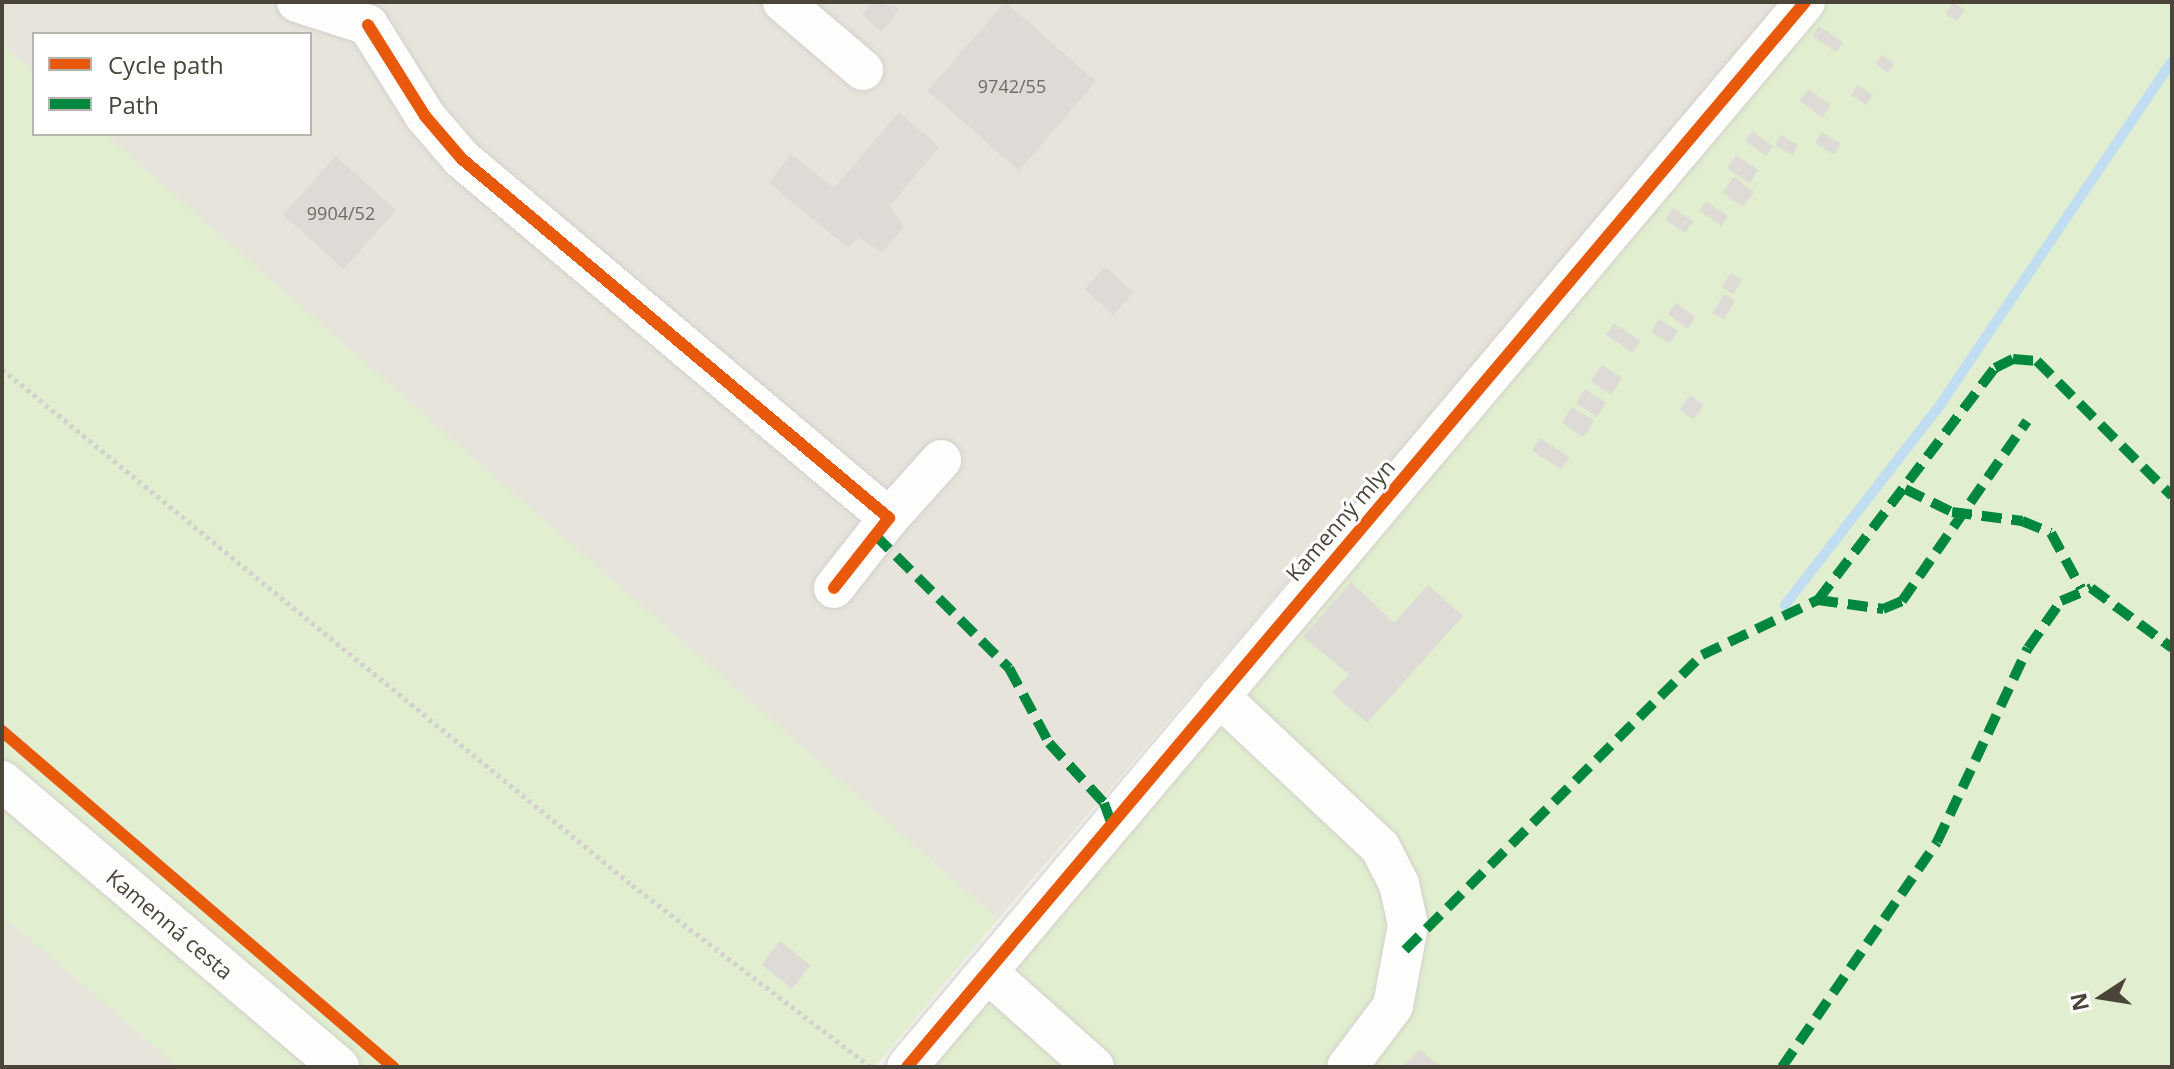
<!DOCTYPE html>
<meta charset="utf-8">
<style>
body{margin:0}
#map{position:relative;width:2174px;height:1069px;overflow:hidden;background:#f4f2ee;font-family:"Open Sans",sans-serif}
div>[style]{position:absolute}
.residential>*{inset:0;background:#e7e4dc}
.green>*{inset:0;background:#e1eecf}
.stream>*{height:10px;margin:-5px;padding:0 5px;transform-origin:5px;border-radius:5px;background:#c0ddf1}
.building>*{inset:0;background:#dedbd6;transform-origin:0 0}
.path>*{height:5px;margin-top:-2.5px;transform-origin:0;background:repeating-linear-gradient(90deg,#d3d2cc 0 4px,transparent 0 8px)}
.roads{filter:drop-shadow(0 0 2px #d2d0cb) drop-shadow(0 0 2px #d2d0cb)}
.minor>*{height:40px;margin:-20px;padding:0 20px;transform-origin:20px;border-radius:20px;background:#fdfdfc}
.quiet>*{height:10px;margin-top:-5px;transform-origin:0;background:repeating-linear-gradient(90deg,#00873e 0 20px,transparent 0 30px)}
.cycleway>*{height:12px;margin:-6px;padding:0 6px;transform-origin:6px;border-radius:6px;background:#e8590c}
span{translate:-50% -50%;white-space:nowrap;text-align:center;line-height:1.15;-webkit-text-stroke:6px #fff;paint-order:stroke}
.number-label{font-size:18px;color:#706a61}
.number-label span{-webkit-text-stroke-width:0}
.street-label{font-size:22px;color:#4b4439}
.frame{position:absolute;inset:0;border:4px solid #4b4439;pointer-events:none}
.legend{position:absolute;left:32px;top:32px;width:280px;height:104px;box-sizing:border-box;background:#fff;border:2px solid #b7b4b0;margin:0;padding:10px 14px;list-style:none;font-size:24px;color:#4b4439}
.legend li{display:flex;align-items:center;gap:16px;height:40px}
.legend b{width:40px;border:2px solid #b7b4b0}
.north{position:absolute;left:2062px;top:957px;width:80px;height:80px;-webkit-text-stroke:6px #fff;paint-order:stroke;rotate:258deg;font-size:22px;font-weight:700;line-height:32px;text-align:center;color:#4b4439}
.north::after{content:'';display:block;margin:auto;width:28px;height:36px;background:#4b4439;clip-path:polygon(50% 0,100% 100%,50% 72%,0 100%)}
</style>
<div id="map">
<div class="residential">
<div style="clip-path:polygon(2px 2px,1785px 2px,998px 919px,102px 134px,310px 134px,310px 34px,34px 34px,34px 75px,2px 47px)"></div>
<div style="clip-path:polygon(2px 915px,178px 1067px,2px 1067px)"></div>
</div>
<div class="green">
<div style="clip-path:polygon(1821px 2px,2172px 2px,2172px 1067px,916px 1067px)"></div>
<div style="clip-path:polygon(2px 44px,34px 72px,34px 134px,105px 134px,998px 919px,875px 1067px,178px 1067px,2px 915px)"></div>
</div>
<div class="stream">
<div style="left:1785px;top:605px;width:253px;rotate:-52.2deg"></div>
<div style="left:1940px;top:405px;width:415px;rotate:-56deg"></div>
</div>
<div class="building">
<div style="clip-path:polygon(872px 2px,900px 8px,882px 32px,862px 15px)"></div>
<div style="left:1005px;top:2px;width:121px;height:118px;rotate:41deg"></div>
<div style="left:1953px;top:2px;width:14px;height:14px;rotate:34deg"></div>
<div style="left:1819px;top:26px;width:29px;height:12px;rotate:34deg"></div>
<div style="left:1882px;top:55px;width:15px;height:11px;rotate:37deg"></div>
<div style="left:1858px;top:85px;width:18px;height:12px;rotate:34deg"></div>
<div style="left:1808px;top:89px;width:28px;height:15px;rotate:35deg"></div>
<div style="clip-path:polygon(899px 112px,939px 147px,890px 206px,904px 227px,883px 252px,858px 238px,848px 248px,769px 183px,791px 154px,834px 188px)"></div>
<div style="left:1752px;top:131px;width:26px;height:12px;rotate:36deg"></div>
<div style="left:1822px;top:132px;width:22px;height:13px;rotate:32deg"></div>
<div style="left:1781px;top:135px;width:20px;height:12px;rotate:30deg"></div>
<div style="left:1736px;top:155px;width:27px;height:16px;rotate:34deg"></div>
<div style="left:336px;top:156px;width:81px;height:79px;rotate:42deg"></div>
<div style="left:1734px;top:177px;width:25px;height:19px;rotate:37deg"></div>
<div style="left:1706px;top:201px;width:27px;height:12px;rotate:34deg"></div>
<div style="left:1673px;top:208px;width:24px;height:14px;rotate:33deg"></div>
<div style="left:1105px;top:267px;width:38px;height:30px;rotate:42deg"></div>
<div style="left:1731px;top:273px;width:13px;height:17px;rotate:32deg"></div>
<div style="clip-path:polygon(1725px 294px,1735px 301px,1724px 319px,1712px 313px)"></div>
<div style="left:1676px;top:303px;width:24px;height:14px;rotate:36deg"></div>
<div style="left:1659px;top:319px;width:22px;height:15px;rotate:32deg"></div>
<div style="left:1614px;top:323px;width:32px;height:14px;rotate:35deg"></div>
<div style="left:1602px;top:365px;width:24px;height:20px;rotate:33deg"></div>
<div style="left:1585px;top:389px;width:25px;height:17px;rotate:32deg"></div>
<div style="left:1690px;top:395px;width:17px;height:18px;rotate:36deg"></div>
<div style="left:1572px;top:407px;width:26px;height:19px;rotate:32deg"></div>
<div style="left:1540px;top:438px;width:35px;height:15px;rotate:33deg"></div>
<div style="clip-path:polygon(1351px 582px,1394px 623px,1428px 585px,1463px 616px,1367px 723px,1332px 693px,1349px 674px,1303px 637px)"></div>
<div style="left:780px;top:941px;width:39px;height:30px;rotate:38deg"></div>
<div style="clip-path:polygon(1420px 1049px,1432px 1060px,1443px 1067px,1402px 1067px)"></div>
</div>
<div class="path">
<div style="left:2px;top:369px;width:814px;rotate:39.32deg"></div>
<div style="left:632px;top:885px;width:299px;rotate:37.3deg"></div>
</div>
<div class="roads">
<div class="minor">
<div style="left:297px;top:2px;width:75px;rotate:17.9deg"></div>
<div style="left:783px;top:2px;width:105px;rotate:40.4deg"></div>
<div style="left:368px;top:25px;width:107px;rotate:57.9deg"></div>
<div style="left:425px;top:116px;width:57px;rotate:49.3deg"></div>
<div style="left:462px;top:159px;width:558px;rotate:40.06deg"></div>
<div style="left:889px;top:518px;width:89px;rotate:128.2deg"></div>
<div style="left:889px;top:518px;width:78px;rotate:-48.1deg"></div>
<div style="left:1219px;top:696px;width:221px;rotate:43.2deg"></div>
<div style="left:1380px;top:847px;width:42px;rotate:62.8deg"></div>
<div style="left:1399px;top:884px;width:42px;rotate:77.6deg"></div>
<div style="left:1408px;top:925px;width:82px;rotate:100.5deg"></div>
<div style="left:1393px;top:1006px;width:76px;rotate:127deg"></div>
<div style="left:2px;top:781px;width:442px;rotate:40.3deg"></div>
<div style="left:987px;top:972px;width:143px;rotate:41.6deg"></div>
<div style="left:907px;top:1067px;width:1393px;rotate:-49.86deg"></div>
</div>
</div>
<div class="quiet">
<div style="left:1905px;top:489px;width:52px;rotate:26.1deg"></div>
<div style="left:1952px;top:512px;width:71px;rotate:7.3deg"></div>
<div style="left:2022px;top:521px;width:31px;rotate:22deg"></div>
<div style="left:2051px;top:533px;width:63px;rotate:61.4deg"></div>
<div style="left:875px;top:535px;width:189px;rotate:44.8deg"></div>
<div style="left:1009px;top:668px;width:85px;rotate:61.9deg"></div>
<div style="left:1049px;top:743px;width:81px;rotate:47.5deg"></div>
<div style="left:1104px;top:803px;width:23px;rotate:70deg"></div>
<div style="left:1818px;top:600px;width:66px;rotate:7.9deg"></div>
<div style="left:1883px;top:609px;width:21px;rotate:-23deg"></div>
<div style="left:1902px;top:601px;width:219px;rotate:-55.2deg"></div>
<div style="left:1405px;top:950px;width:419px;rotate:-44.8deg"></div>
<div style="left:1702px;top:655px;width:128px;rotate:-25.4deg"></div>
<div style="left:1818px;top:600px;width:292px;rotate:-52.7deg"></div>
<div style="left:1995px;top:368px;width:20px;rotate:-27deg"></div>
<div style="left:2013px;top:359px;width:24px;rotate:5deg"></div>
<div style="left:2037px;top:361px;width:191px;rotate:45deg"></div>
<div style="left:1782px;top:1067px;width:273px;rotate:-55.4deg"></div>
<div style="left:1937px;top:842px;width:214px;rotate:-64.9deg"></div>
<div style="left:2028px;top:648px;width:57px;rotate:-54.9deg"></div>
<div style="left:2061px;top:601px;width:33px;rotate:-23deg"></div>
<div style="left:2091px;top:588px;width:101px;rotate:36.5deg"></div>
</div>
<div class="cycleway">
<div style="left:368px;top:25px;width:107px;rotate:57.9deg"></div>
<div style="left:425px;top:116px;width:57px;rotate:49.3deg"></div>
<div style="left:462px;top:159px;width:558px;rotate:40.06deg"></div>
<div style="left:889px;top:518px;width:89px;rotate:128.2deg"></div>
<div style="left:2px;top:731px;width:516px;rotate:40.67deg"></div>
<div style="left:907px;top:1067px;width:1393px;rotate:-49.86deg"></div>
</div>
<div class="number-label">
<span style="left:1012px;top:86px">9742/55</span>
<span style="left:341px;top:213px">9904/52</span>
</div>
<div class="street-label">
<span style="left:1340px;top:520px;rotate:-49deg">Kamenný mlyn</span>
<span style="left:170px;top:924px;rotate:40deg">Kamenná cesta</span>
</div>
<div class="frame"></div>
<ul class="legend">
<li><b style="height:10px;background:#e8590c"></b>Cycle path</li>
<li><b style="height:10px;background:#00873e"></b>Path</li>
</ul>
<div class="north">N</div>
</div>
